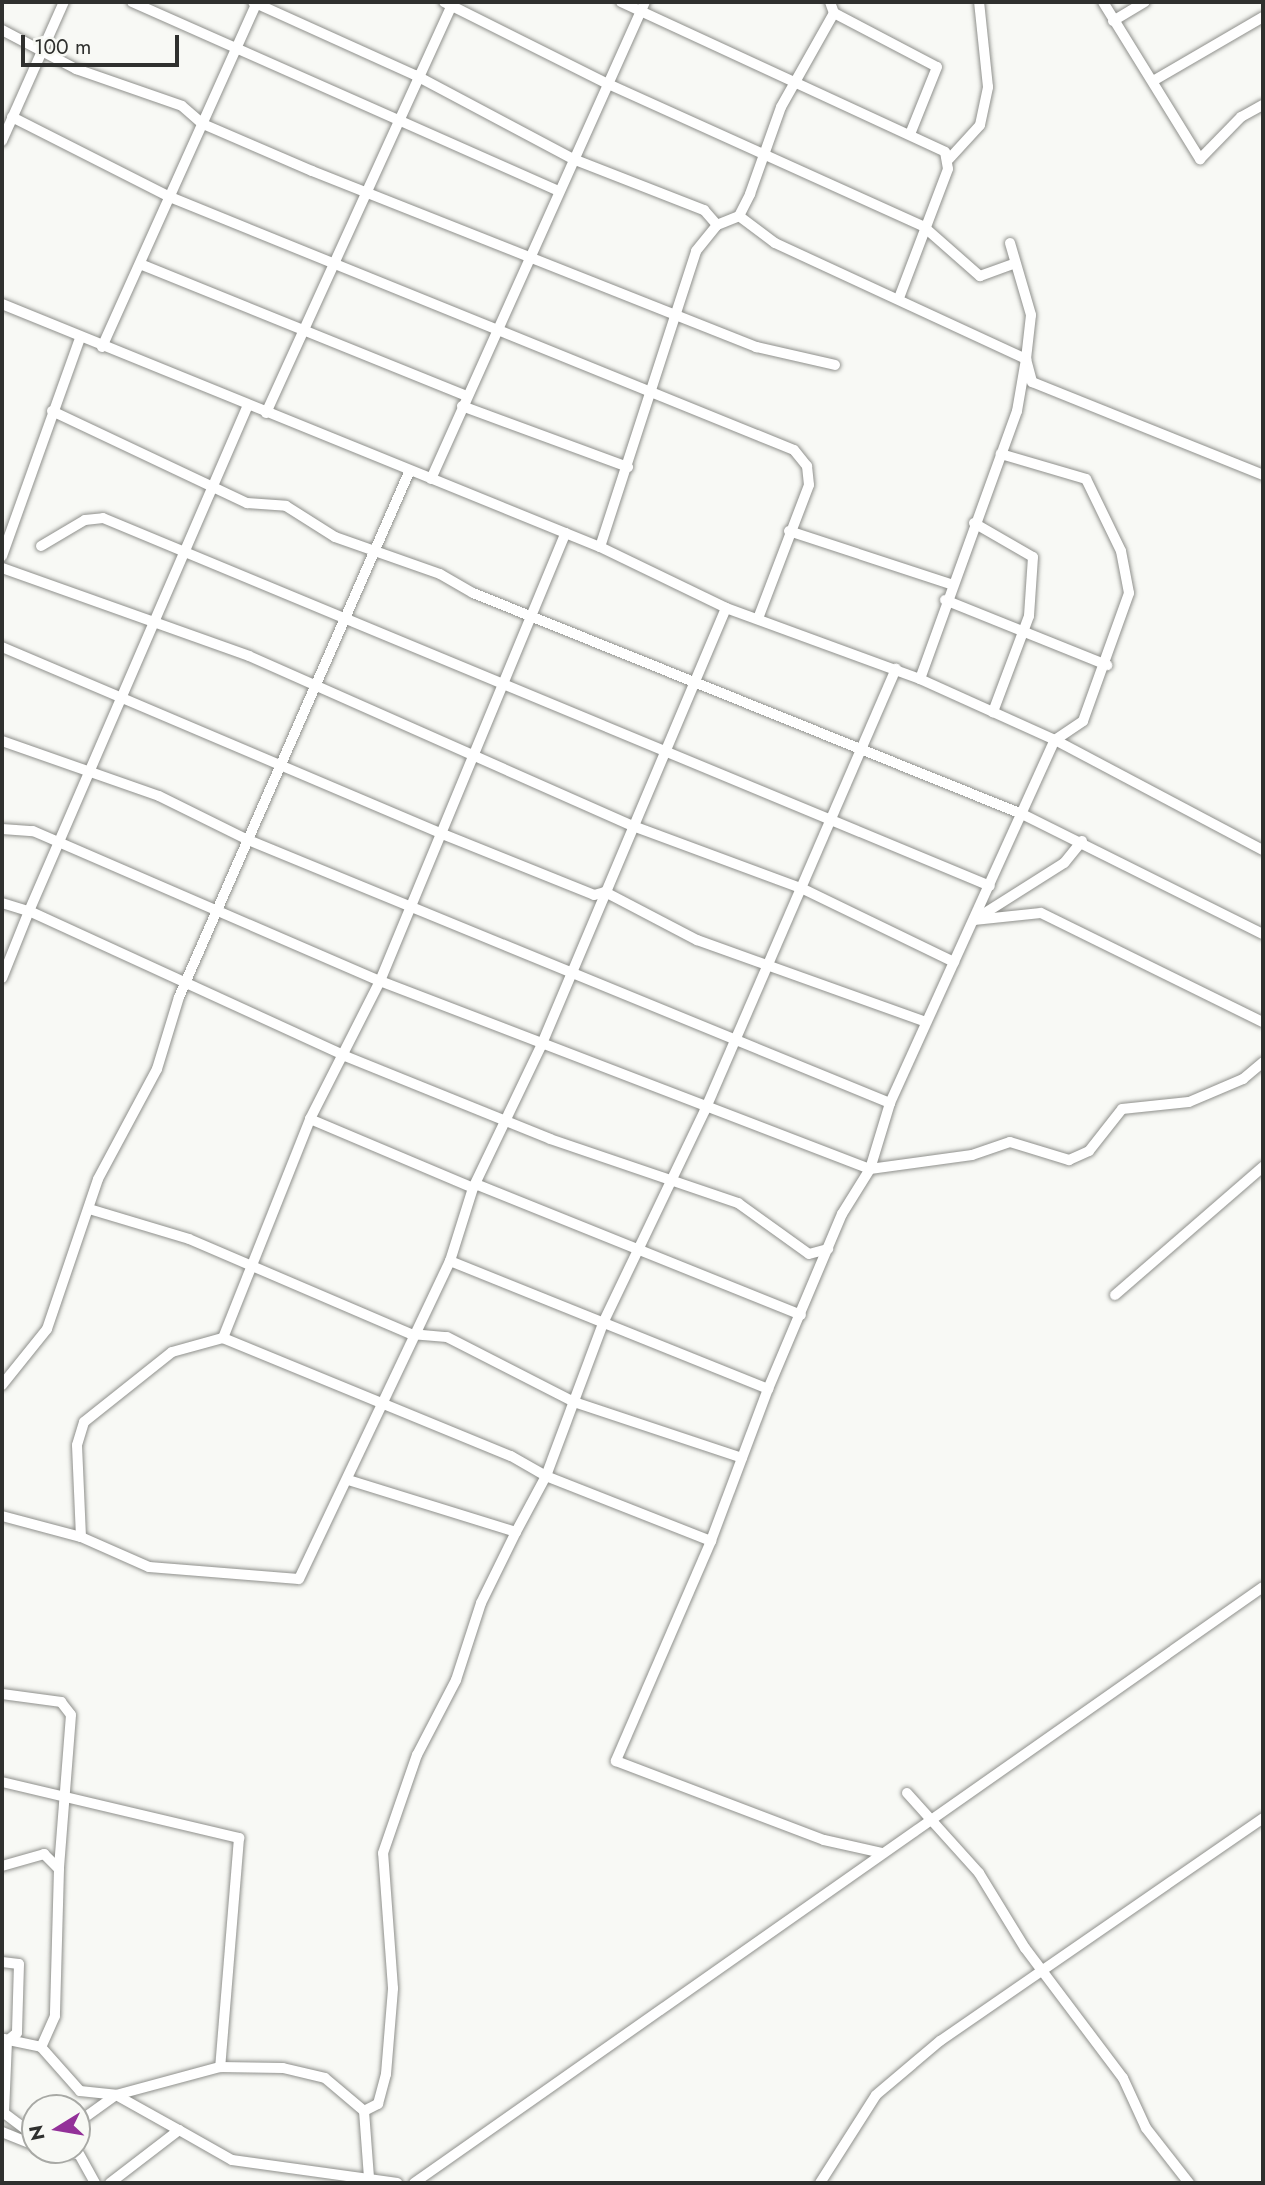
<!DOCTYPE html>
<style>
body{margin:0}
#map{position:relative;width:1265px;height:2185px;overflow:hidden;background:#f8f9f5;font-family:Jost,sans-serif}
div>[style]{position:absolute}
.roads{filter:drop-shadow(0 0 2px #8f908c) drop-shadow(0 0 2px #8f908c)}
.street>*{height:10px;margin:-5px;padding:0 5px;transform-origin:5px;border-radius:5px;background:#fff}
span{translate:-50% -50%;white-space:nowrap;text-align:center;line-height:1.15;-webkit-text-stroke:7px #f8f9f5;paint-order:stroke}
.frame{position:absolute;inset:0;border:4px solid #2f302e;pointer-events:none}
.north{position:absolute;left:21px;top:2094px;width:70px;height:70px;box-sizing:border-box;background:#f8f9f5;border:2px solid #a8a9a5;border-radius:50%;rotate:259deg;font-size:19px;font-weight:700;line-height:28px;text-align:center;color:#2f302e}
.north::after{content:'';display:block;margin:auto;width:24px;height:32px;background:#933199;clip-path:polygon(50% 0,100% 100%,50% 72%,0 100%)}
.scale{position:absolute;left:21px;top:35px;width:158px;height:32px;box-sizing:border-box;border:4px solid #2f302e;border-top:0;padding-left:9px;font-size:21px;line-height:24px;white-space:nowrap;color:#2f302e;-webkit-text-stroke:5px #f8f9f5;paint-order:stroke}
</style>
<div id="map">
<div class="roads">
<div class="street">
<div style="left:132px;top:2px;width:466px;rotate:23.9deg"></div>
<div style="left:253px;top:2px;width:178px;rotate:24.3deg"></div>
<div style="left:415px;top:75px;width:179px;rotate:28deg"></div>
<div style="left:573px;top:159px;width:141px;rotate:21.3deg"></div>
<div style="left:704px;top:210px;width:20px;rotate:49deg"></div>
<div style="left:717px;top:225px;width:24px;rotate:-22deg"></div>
<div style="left:739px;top:216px;width:25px;rotate:-63deg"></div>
<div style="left:750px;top:194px;width:92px;rotate:-70.4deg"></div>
<div style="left:781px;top:107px;width:108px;rotate:-60.6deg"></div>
<div style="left:834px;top:13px;width:12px;rotate:-110deg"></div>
<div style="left:444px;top:2px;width:181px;rotate:26.6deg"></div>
<div style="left:606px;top:83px;width:348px;rotate:24.3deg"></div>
<div style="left:923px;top:226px;width:76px;rotate:41.3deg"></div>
<div style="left:980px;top:276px;width:37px;rotate:-20deg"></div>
<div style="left:621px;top:2px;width:357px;rotate:24.8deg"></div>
<div style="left:945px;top:152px;width:17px;rotate:80deg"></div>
<div style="left:948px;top:169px;width:138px;rotate:110.8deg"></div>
<div style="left:1103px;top:2px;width:185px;rotate:58.3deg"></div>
<div style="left:1200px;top:159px;width:59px;rotate:-45.7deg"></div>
<div style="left:1241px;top:117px;width:25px;rotate:-29deg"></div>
<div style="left:834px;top:13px;width:116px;rotate:27.7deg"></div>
<div style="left:937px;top:67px;width:72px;rotate:111.9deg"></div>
<div style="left:1113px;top:21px;width:37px;rotate:-31deg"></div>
<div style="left:2px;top:30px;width:84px;rotate:27.8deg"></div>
<div style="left:76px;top:69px;width:112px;rotate:19.2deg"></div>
<div style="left:182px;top:106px;width:28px;rotate:41deg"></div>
<div style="left:203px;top:124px;width:119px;rotate:23.3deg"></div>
<div style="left:312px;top:171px;width:478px;rotate:21.6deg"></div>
<div style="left:756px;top:347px;width:81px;rotate:12.8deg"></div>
<div style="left:1153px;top:81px;width:127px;rotate:-30.2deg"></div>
<div style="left:12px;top:117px;width:177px;rotate:26.9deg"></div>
<div style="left:170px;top:197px;width:673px;rotate:22.07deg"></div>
<div style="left:794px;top:450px;width:21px;rotate:51deg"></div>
<div style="left:807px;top:466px;width:19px;rotate:84deg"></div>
<div style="left:809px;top:485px;width:140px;rotate:110.9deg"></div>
<div style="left:2px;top:141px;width:152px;rotate:-66deg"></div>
<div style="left:949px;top:159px;width:46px;rotate:-47.6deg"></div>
<div style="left:980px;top:125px;width:39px;rotate:-78deg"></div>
<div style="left:988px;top:87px;width:85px;rotate:-96deg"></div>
<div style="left:739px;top:216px;width:45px;rotate:36.9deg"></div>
<div style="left:775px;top:243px;width:277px;rotate:24.8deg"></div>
<div style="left:1026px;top:359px;width:53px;rotate:99.8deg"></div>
<div style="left:1017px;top:411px;width:285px;rotate:109.9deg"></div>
<div style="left:1010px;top:243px;width:75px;rotate:73.7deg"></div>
<div style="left:1031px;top:315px;width:44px;rotate:96.5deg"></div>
<div style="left:1026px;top:359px;width:24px;rotate:75deg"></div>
<div style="left:1032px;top:382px;width:249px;rotate:21.9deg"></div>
<div style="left:140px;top:264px;width:352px;rotate:22deg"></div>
<div style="left:2px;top:304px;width:645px;rotate:22.11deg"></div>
<div style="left:600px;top:547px;width:140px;rotate:25.8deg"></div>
<div style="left:726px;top:608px;width:207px;rotate:20.1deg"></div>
<div style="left:920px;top:679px;width:148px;rotate:24.3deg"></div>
<div style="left:1055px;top:740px;width:235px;rotate:27.9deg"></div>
<div style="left:102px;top:347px;width:378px;rotate:-65.8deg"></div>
<div style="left:248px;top:405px;width:551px;rotate:113.4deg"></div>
<div style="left:29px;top:911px;width:348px;rotate:24.6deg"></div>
<div style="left:345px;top:1056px;width:221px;rotate:22deg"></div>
<div style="left:550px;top:1139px;width:199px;rotate:18.8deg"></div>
<div style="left:738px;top:1203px;width:87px;rotate:35.7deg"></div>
<div style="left:809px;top:1254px;width:20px;rotate:-15deg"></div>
<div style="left:462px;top:406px;width:177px;rotate:20.2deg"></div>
<div style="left:52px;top:411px;width:216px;rotate:25.3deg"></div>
<div style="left:247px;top:503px;width:39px;rotate:4deg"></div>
<div style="left:286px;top:506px;width:58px;rotate:32.3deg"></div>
<div style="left:335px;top:537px;width:111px;rotate:19.4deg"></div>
<div style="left:440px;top:574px;width:38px;rotate:30deg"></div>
<div style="left:473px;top:593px;width:592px;rotate:21.93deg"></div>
<div style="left:1022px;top:814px;width:269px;rotate:26.5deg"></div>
<div style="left:266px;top:413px;width:452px;rotate:-65.5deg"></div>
<div style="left:431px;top:479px;width:523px;rotate:-65.84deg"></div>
<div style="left:974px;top:523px;width:68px;rotate:30deg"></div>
<div style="left:1033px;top:557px;width:59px;rotate:93.9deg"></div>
<div style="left:1029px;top:616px;width:103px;rotate:110.6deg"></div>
<div style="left:789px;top:531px;width:169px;rotate:18.2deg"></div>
<div style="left:41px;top:546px;width:51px;rotate:-30.6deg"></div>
<div style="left:85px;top:520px;width:18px;rotate:-6deg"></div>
<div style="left:103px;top:518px;width:960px;rotate:22.53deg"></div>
<div style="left:600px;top:547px;width:311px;rotate:-72deg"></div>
<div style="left:696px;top:251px;width:33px;rotate:-51deg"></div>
<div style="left:2px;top:556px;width:232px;rotate:-70.3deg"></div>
<div style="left:2px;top:568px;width:262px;rotate:19.6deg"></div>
<div style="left:249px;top:656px;width:420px;rotate:23.9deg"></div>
<div style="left:633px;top:826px;width:179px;rotate:20.3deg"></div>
<div style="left:801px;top:888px;width:170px;rotate:25.8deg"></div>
<div style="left:945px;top:600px;width:175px;rotate:21.9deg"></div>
<div style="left:2px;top:647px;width:476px;rotate:23deg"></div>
<div style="left:440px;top:833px;width:166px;rotate:21.9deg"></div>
<div style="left:594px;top:895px;width:11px;rotate:-15deg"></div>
<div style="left:605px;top:892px;width:104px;rotate:27.6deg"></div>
<div style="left:697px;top:940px;width:243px;rotate:19.7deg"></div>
<div style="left:2px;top:741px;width:166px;rotate:19.3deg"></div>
<div style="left:159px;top:796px;width:99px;rotate:26.3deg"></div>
<div style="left:248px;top:840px;width:694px;rotate:22.28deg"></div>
<div style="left:2px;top:829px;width:31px;rotate:4deg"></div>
<div style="left:33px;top:831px;width:378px;rotate:23.4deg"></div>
<div style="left:380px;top:981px;width:525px;rotate:20.99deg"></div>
<div style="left:870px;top:1169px;width:69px;rotate:-73.1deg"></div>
<div style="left:890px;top:1103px;width:399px;rotate:-65.6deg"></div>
<div style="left:1055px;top:740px;width:34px;rotate:-34deg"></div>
<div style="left:1083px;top:721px;width:136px;rotate:-70.2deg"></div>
<div style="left:1129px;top:593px;width:43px;rotate:-100.8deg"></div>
<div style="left:1121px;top:551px;width:80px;rotate:-115.9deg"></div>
<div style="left:1086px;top:479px;width:89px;rotate:-163.6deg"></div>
<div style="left:1082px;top:841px;width:28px;rotate:129deg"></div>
<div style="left:1064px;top:863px;width:107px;rotate:147.7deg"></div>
<div style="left:974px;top:920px;width:67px;rotate:-6deg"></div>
<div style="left:1041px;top:913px;width:247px;rotate:26.2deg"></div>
<div style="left:2px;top:903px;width:28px;rotate:17deg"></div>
<div style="left:29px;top:911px;width:72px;rotate:111.9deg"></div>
<div style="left:310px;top:1119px;width:155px;rotate:-63.1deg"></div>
<div style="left:380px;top:981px;width:485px;rotate:-67.5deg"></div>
<div style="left:478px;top:1185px;width:348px;rotate:21.9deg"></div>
<div style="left:473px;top:1188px;width:157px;rotate:-64.4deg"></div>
<div style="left:541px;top:1046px;width:475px;rotate:-67.1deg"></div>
<div style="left:89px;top:1209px;width:104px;rotate:16.7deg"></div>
<div style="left:189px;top:1239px;width:241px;rotate:23.2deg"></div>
<div style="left:411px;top:1334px;width:36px;rotate:5deg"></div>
<div style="left:447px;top:1337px;width:143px;rotate:27.1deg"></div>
<div style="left:574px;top:1402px;width:177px;rotate:18.4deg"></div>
<div style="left:1115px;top:1295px;width:196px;rotate:-40.9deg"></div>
<div style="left:223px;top:1338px;width:311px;rotate:22.3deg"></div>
<div style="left:511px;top:1456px;width:40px;rotate:29.7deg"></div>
<div style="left:546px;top:1476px;width:64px;rotate:118.2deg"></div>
<div style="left:516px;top:1532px;width:173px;rotate:-162.8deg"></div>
<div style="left:2px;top:1385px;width:72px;rotate:-51.2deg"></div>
<div style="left:47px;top:1329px;width:158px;rotate:-71.2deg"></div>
<div style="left:98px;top:1179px;width:125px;rotate:-61.8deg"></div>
<div style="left:157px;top:1069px;width:75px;rotate:-73deg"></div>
<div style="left:179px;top:997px;width:575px;rotate:-66.33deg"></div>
<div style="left:768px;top:1389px;width:162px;rotate:110.6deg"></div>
<div style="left:711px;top:1541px;width:177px;rotate:-158.5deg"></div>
<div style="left:546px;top:1476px;width:165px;rotate:-69.5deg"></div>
<div style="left:604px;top:1321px;width:234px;rotate:-64.4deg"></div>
<div style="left:705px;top:1110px;width:481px;rotate:-66.6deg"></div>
<div style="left:2px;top:1516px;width:82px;rotate:14.9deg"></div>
<div style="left:81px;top:1537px;width:74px;rotate:23.8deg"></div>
<div style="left:149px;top:1567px;width:150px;rotate:4.6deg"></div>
<div style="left:299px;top:1579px;width:352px;rotate:-64.6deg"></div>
<div style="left:81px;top:1537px;width:92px;rotate:-92.5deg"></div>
<div style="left:77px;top:1445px;width:24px;rotate:-73deg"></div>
<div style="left:84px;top:1422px;width:112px;rotate:-38.5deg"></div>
<div style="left:172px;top:1352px;width:53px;rotate:-15.4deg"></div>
<div style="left:223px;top:1338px;width:236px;rotate:-68.3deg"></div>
<div style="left:310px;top:1119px;width:177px;rotate:22.9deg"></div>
<div style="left:473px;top:1188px;width:77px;rotate:107.5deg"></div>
<div style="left:450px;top:1261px;width:343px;rotate:21.9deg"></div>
<div style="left:768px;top:1389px;width:190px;rotate:-67.1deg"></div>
<div style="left:842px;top:1214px;width:53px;rotate:-58.1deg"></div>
<div style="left:870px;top:1169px;width:103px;rotate:-7.8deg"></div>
<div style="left:972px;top:1155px;width:40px;rotate:-18.9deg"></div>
<div style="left:1010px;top:1142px;width:62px;rotate:17deg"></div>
<div style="left:1069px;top:1160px;width:22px;rotate:-24deg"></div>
<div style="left:1089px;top:1151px;width:53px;rotate:-51.8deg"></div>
<div style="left:1122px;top:1109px;width:67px;rotate:-6deg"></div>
<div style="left:1189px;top:1102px;width:59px;rotate:-23.1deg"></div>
<div style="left:1243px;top:1079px;width:26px;rotate:-40deg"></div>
<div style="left:711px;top:1541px;width:240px;rotate:113.4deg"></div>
<div style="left:616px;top:1761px;width:222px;rotate:20.8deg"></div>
<div style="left:824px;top:1840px;width:59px;rotate:12.6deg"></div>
<div style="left:2px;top:1694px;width:60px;rotate:7.7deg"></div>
<div style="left:61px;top:1702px;width:16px;rotate:52deg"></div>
<div style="left:71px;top:1715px;width:154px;rotate:94.5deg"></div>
<div style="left:2px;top:1782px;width:244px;rotate:13.3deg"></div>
<div style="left:239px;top:1838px;width:230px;rotate:94.7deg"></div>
<div style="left:907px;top:1793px;width:108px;rotate:48deg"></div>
<div style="left:979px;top:1873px;width:88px;rotate:58.5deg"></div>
<div style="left:1025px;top:1948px;width:163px;rotate:53deg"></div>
<div style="left:1123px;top:2078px;width:55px;rotate:65.3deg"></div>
<div style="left:1146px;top:2128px;width:70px;rotate:52deg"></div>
<div style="left:2px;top:1866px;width:44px;rotate:-15.9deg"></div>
<div style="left:44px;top:1854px;width:21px;rotate:45deg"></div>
<div style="left:59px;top:1869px;width:147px;rotate:91.6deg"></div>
<div style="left:55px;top:2016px;width:34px;rotate:114deg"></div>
<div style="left:2px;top:1962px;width:17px;rotate:7deg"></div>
<div style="left:19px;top:1964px;width:69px;rotate:91.7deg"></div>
<div style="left:17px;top:2033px;width:13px;rotate:141deg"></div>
<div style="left:7px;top:2041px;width:72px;rotate:92.4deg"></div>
<div style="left:4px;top:2113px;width:39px;rotate:37deg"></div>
<div style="left:4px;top:2039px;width:38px;rotate:12deg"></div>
<div style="left:41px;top:2047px;width:59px;rotate:48.4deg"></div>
<div style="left:80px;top:2091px;width:36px;rotate:6deg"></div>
<div style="left:116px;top:2095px;width:72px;rotate:29.1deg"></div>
<div style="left:364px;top:2111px;width:16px;rotate:-27deg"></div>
<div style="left:378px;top:2104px;width:31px;rotate:-75deg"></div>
<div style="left:386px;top:2074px;width:86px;rotate:-85.3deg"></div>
<div style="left:393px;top:1988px;width:135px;rotate:-94.2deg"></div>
<div style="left:383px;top:1853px;width:104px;rotate:-70.9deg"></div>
<div style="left:417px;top:1755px;width:85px;rotate:-62.5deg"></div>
<div style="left:456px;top:1680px;width:81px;rotate:-72deg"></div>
<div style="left:481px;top:1603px;width:79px;rotate:-63.8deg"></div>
<div style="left:77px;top:2123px;width:48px;rotate:-35.7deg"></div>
<div style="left:116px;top:2095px;width:108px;rotate:-15.1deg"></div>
<div style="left:220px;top:2067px;width:63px;rotate:0.9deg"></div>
<div style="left:283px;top:2068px;width:43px;rotate:13.4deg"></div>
<div style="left:325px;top:2078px;width:51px;rotate:40.2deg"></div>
<div style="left:364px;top:2111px;width:66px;rotate:85.7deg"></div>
<div style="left:2px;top:2132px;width:35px;rotate:22deg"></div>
<div style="left:46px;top:2150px;width:33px;rotate:7deg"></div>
<div style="left:79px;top:2154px;width:33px;rotate:61deg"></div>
<div style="left:110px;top:2183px;width:87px;rotate:-37.5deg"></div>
<div style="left:179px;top:2130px;width:61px;rotate:29.5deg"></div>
<div style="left:232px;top:2160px;width:167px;rotate:7.9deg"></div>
<div style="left:414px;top:2183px;width:1037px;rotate:-35.07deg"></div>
<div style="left:820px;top:2183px;width:104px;rotate:-57.5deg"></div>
<div style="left:876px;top:2095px;width:84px;rotate:-40.2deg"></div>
<div style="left:940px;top:2041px;width:393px;rotate:-34.6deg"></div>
</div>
</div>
<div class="frame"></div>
<div class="north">N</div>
<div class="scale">100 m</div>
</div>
